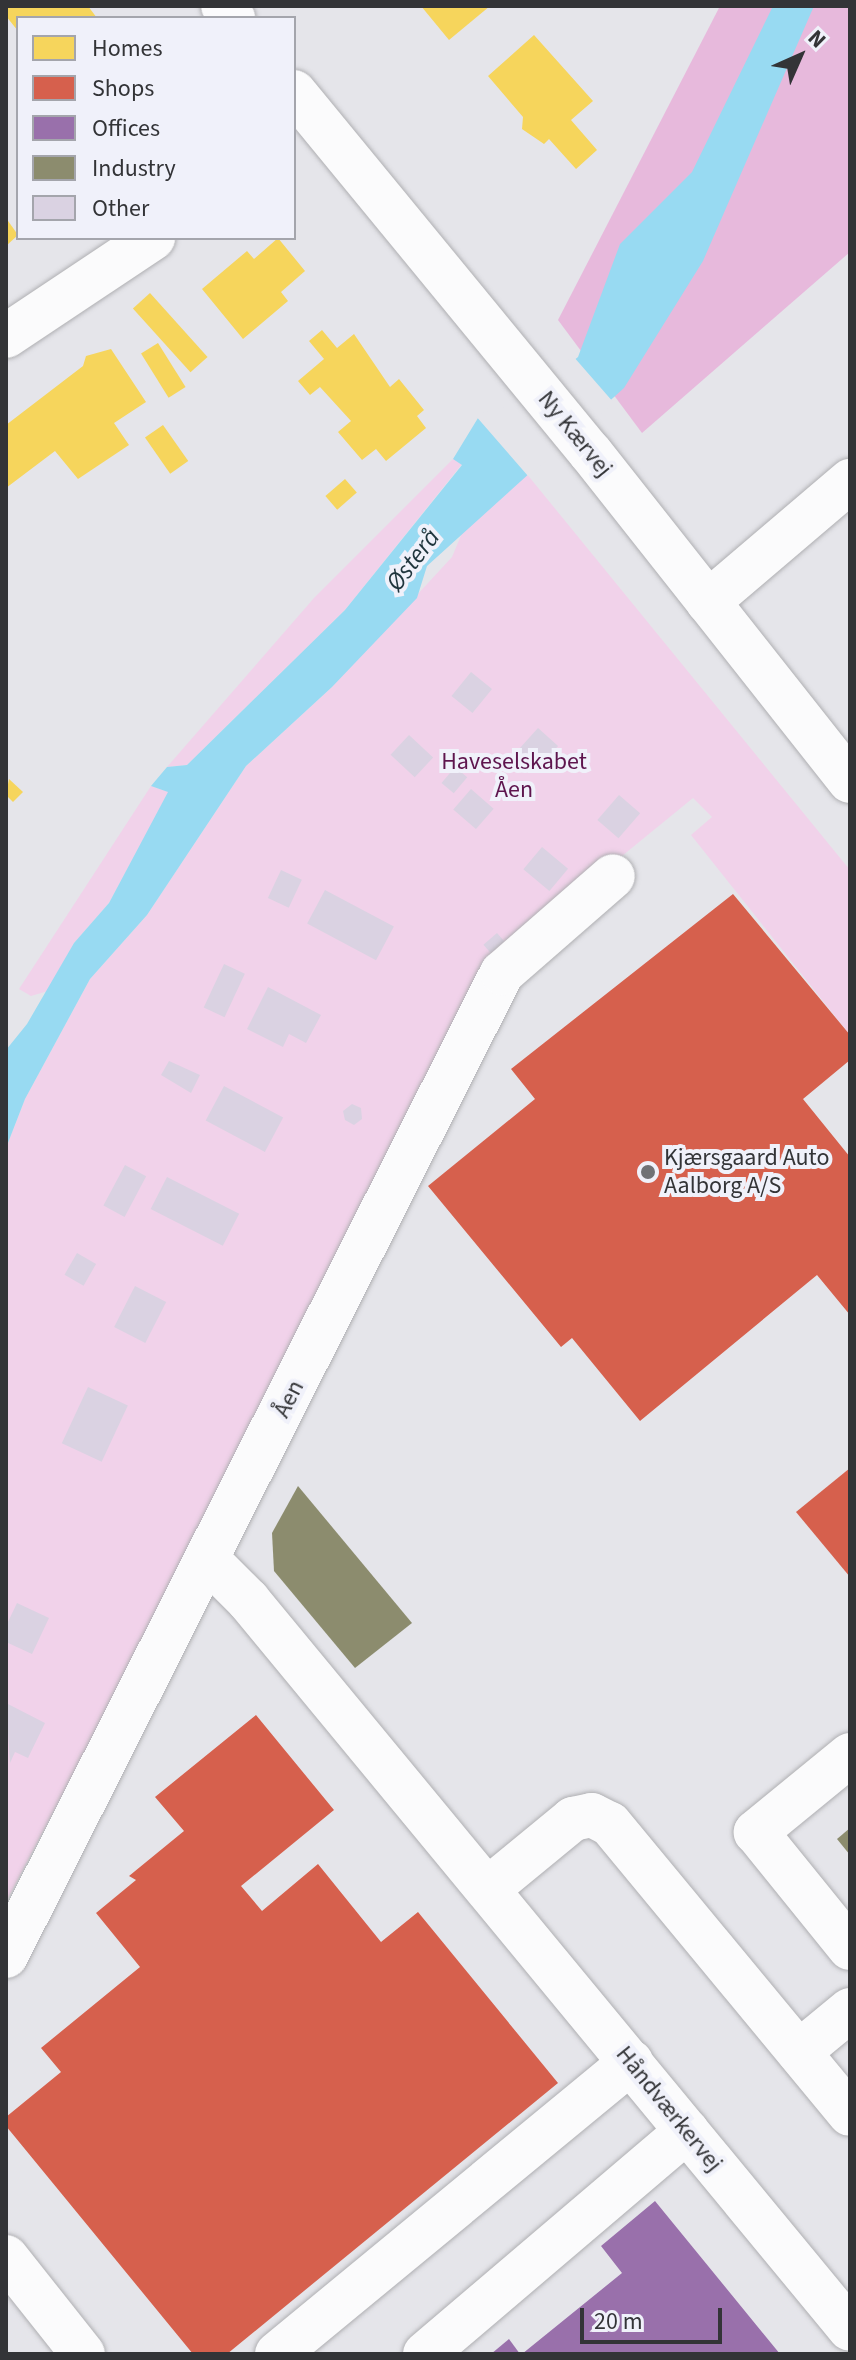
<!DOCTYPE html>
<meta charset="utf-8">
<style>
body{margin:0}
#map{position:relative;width:856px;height:2360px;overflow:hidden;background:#e5e5ea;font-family:"Source Sans 3",sans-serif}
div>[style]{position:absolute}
.green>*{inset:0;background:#f1d2ea}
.forest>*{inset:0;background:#e7b9dc}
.water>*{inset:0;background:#98daf2}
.pier>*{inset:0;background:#e5e5ea}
.homes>*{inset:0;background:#f6d55c;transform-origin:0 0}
.shops>*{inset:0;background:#d6604d}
.offices>*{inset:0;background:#9970ab}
.industry>*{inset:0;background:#8c8c6e}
.building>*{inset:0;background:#dad2e2;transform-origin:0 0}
.roads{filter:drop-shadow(0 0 2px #afafb2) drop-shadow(0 0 2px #afafb2)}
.minor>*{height:44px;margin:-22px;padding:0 22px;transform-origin:22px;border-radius:22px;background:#fbfbfc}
.dots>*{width:22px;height:22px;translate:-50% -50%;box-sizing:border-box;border:4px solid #f0f1fa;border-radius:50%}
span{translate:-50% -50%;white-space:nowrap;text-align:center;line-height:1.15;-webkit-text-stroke:8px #f0f1fa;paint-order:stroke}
.street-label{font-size:24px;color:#333437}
.park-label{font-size:24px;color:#5e154e}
.poi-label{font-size:24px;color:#333437}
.left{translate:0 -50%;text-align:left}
.water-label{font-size:26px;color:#1f353d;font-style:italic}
.frame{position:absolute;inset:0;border:8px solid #333437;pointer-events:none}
.legend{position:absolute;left:16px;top:16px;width:280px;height:224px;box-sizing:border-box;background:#f0f1fa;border:2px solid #a4a5ac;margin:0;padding:10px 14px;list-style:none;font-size:24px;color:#333437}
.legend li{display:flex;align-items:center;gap:16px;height:40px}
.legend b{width:40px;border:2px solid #a4a5ac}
.north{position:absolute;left:760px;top:16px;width:80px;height:80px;-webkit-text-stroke:6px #f0f1fa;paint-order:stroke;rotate:45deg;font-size:22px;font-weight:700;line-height:32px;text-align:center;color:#333437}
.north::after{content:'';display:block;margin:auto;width:28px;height:36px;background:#333437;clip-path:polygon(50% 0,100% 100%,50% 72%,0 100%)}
.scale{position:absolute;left:580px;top:2308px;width:142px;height:36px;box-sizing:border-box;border:4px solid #333437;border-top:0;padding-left:10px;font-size:24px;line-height:28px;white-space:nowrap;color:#333437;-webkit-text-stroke:6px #f0f1fa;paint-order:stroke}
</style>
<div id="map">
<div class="green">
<div style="clip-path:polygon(453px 459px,462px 464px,345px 610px,187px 765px,167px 767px,314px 598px)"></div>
<div style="clip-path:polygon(526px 473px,850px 870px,850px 1035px,691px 835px,712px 817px,693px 798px,551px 914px,139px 1649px,6px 1902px,6px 1148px,25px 1099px,90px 979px,147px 915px,246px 766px,332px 687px,452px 557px,462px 533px)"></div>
<div style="clip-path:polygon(151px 786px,169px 792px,109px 903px,74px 943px,48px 991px,31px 996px,19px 989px)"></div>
</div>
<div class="forest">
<div style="clip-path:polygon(720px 6px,850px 6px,850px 252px,642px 433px,558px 320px)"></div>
</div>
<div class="water">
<div style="clip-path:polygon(773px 6px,814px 6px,703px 261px,624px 388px,427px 566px,417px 598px,332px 687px,246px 766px,147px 915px,90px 979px,25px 1099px,6px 1148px,6px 1050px,27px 1024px,74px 943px,109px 903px,168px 792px,151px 786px,167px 767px,187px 765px,345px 610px,462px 465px,453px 459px,478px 418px,513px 409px,578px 357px,620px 244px,692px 172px)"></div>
</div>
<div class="pier">
<div style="clip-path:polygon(573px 356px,614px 403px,528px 476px,475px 415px,511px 405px)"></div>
</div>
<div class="homes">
<div style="clip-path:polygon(6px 6px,88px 6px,97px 18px,18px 18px,18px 31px,6px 16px)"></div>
<div style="clip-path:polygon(421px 6px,490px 6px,449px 40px)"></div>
<div style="clip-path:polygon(534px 35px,593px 101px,571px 120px,597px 150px,576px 169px,549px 139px,544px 144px,522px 129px,523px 117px,488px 76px)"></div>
<div style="clip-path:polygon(6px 218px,18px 235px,6px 246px)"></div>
<div style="clip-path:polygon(278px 238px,305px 271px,281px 292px,288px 301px,243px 339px,202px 289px,247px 251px,254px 259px)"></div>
<div style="left:150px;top:293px;width:86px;height:23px;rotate:48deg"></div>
<div style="clip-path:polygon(322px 330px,337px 348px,354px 334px,390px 387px,399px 379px,424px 410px,417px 416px,426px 428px,386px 461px,376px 449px,362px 460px,338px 432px,351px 421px,320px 387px,310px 395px,298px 381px,324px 359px,309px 341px)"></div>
<div style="left:158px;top:343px;width:52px;height:20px;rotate:58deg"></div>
<div style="clip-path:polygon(111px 349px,146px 402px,114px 423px,129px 445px,78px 479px,55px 451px,6px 488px,6px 425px,83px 366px,86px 356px)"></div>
<div style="left:163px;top:425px;width:44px;height:22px;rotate:55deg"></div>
<div style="left:345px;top:479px;width:18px;height:26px;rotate:49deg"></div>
<div style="clip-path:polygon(9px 779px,23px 792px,13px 802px,6px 795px)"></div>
</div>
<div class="shops">
<div style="clip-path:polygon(733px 894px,850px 1035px,850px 1060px,803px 1099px,850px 1157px,850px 1315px,817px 1275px,640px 1421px,572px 1338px,561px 1347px,428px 1186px,535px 1099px,511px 1069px)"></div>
<div style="clip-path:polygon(850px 1468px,850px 1577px,796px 1512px)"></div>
<div style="clip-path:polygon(256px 1715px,334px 1810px,241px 1886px,262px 1911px,318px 1864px,381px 1942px,418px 1912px,558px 2083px,227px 2354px,193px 2354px,6px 2126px,6px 2117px,61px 2072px,41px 2048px,140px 1967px,96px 1913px,136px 1880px,129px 1876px,184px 1831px,155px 1797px)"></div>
</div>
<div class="offices">
<div style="clip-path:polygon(655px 2201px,780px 2354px,522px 2354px,622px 2273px,601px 2246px)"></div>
<div style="clip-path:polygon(509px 2339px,520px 2354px,491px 2354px)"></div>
</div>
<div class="industry">
<div style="clip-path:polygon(298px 1486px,412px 1623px,355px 1668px,274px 1571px,272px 1533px)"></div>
<div style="clip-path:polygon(850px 1828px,850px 1855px,837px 1839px)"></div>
</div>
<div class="building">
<div style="left:471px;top:672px;width:27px;height:31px;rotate:39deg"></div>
<div style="left:538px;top:728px;width:27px;height:33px;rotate:42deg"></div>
<div style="left:409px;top:735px;width:33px;height:27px;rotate:43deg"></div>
<div style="left:455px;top:767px;width:16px;height:21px;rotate:40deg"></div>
<div style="left:471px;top:789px;width:30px;height:27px;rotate:41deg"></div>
<div style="left:619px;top:795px;width:28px;height:33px;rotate:41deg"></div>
<div style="left:542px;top:847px;width:34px;height:29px;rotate:40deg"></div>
<div style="left:281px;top:870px;width:23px;height:31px;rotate:25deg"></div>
<div style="left:325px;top:890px;width:78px;height:38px;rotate:28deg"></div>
<div style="left:497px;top:933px;width:11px;height:18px;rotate:49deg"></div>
<div style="left:224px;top:964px;width:23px;height:48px;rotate:25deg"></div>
<div style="clip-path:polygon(268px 987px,321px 1015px,306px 1043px,289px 1034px,283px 1047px,247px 1029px)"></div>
<div style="clip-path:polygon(169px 1061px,200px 1075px,191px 1093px,161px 1075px)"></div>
<div style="left:224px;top:1086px;width:67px;height:39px;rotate:28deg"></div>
<div style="clip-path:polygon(352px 1104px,361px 1108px,362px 1119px,354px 1125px,345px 1120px,343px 1111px)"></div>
<div style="left:125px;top:1165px;width:24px;height:46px;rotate:28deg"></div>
<div style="left:167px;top:1177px;width:81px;height:36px;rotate:27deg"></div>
<div style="left:77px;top:1253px;width:22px;height:25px;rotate:30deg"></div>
<div style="left:135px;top:1286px;width:35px;height:46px;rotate:27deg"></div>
<div style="left:88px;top:1387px;width:44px;height:62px;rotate:25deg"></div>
<div style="clip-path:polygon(17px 1603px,49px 1618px,32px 1654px,6px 1642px,6px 1626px)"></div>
<div style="clip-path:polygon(6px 1703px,45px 1723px,28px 1758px,15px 1752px,10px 1763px)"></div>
</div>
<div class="roads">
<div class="minor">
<div style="left:223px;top:6px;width:16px;rotate:50deg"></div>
<div style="left:294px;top:92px;width:466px;rotate:50.6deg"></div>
<div style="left:590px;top:452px;width:419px;rotate:51.7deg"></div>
<div style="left:6px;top:336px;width:177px;rotate:-33.7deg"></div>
<div style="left:708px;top:602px;width:187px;rotate:-40.4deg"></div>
<div style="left:208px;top:1560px;width:57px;rotate:45deg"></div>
<div style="left:248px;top:1600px;width:945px;rotate:50.45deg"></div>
<div style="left:850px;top:1755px;width:122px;rotate:140.7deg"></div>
<div style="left:756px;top:1832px;width:149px;rotate:51deg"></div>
<div style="left:489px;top:1888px;width:109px;rotate:-39.4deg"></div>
<div style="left:573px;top:1819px;width:19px;rotate:-12deg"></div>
<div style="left:592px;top:1815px;width:20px;rotate:27deg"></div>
<div style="left:610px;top:1824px;width:376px;rotate:50.4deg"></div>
<div style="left:6px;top:1956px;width:1101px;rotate:-63.23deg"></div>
<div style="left:502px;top:973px;width:147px;rotate:-41.1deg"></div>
<div style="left:799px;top:2052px;width:66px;rotate:-39.5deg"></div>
<div style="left:6px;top:2257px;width:124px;rotate:51.6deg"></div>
<div style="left:277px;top:2354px;width:459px;rotate:-39.5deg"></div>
<div style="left:425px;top:2354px;width:344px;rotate:-40.4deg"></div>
</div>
</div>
<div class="dots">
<div style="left:648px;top:1172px;background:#717276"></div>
</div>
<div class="street-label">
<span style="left:575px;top:434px;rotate:51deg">Ny Kærvej</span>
<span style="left:289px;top:1399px;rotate:-63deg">Åen</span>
<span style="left:669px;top:2109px;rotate:51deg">Håndværkervej</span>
</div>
<div class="park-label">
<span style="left:514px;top:776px">Haveselskabet<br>Åen</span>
</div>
<div class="poi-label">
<span class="left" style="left:664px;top:1172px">Kjærsgaard Auto<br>Aalborg A/S</span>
</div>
<div class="water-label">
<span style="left:413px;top:560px;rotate:-53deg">Østerå</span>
</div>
<div class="frame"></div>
<ul class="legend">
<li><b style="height:22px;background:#f6d55c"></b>Homes</li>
<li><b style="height:22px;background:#d6604d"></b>Shops</li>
<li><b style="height:22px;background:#9970ab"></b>Offices</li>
<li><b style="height:22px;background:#8c8c6e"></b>Industry</li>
<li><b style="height:22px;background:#dad2e2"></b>Other</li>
</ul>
<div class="north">N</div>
<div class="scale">20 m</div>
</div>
